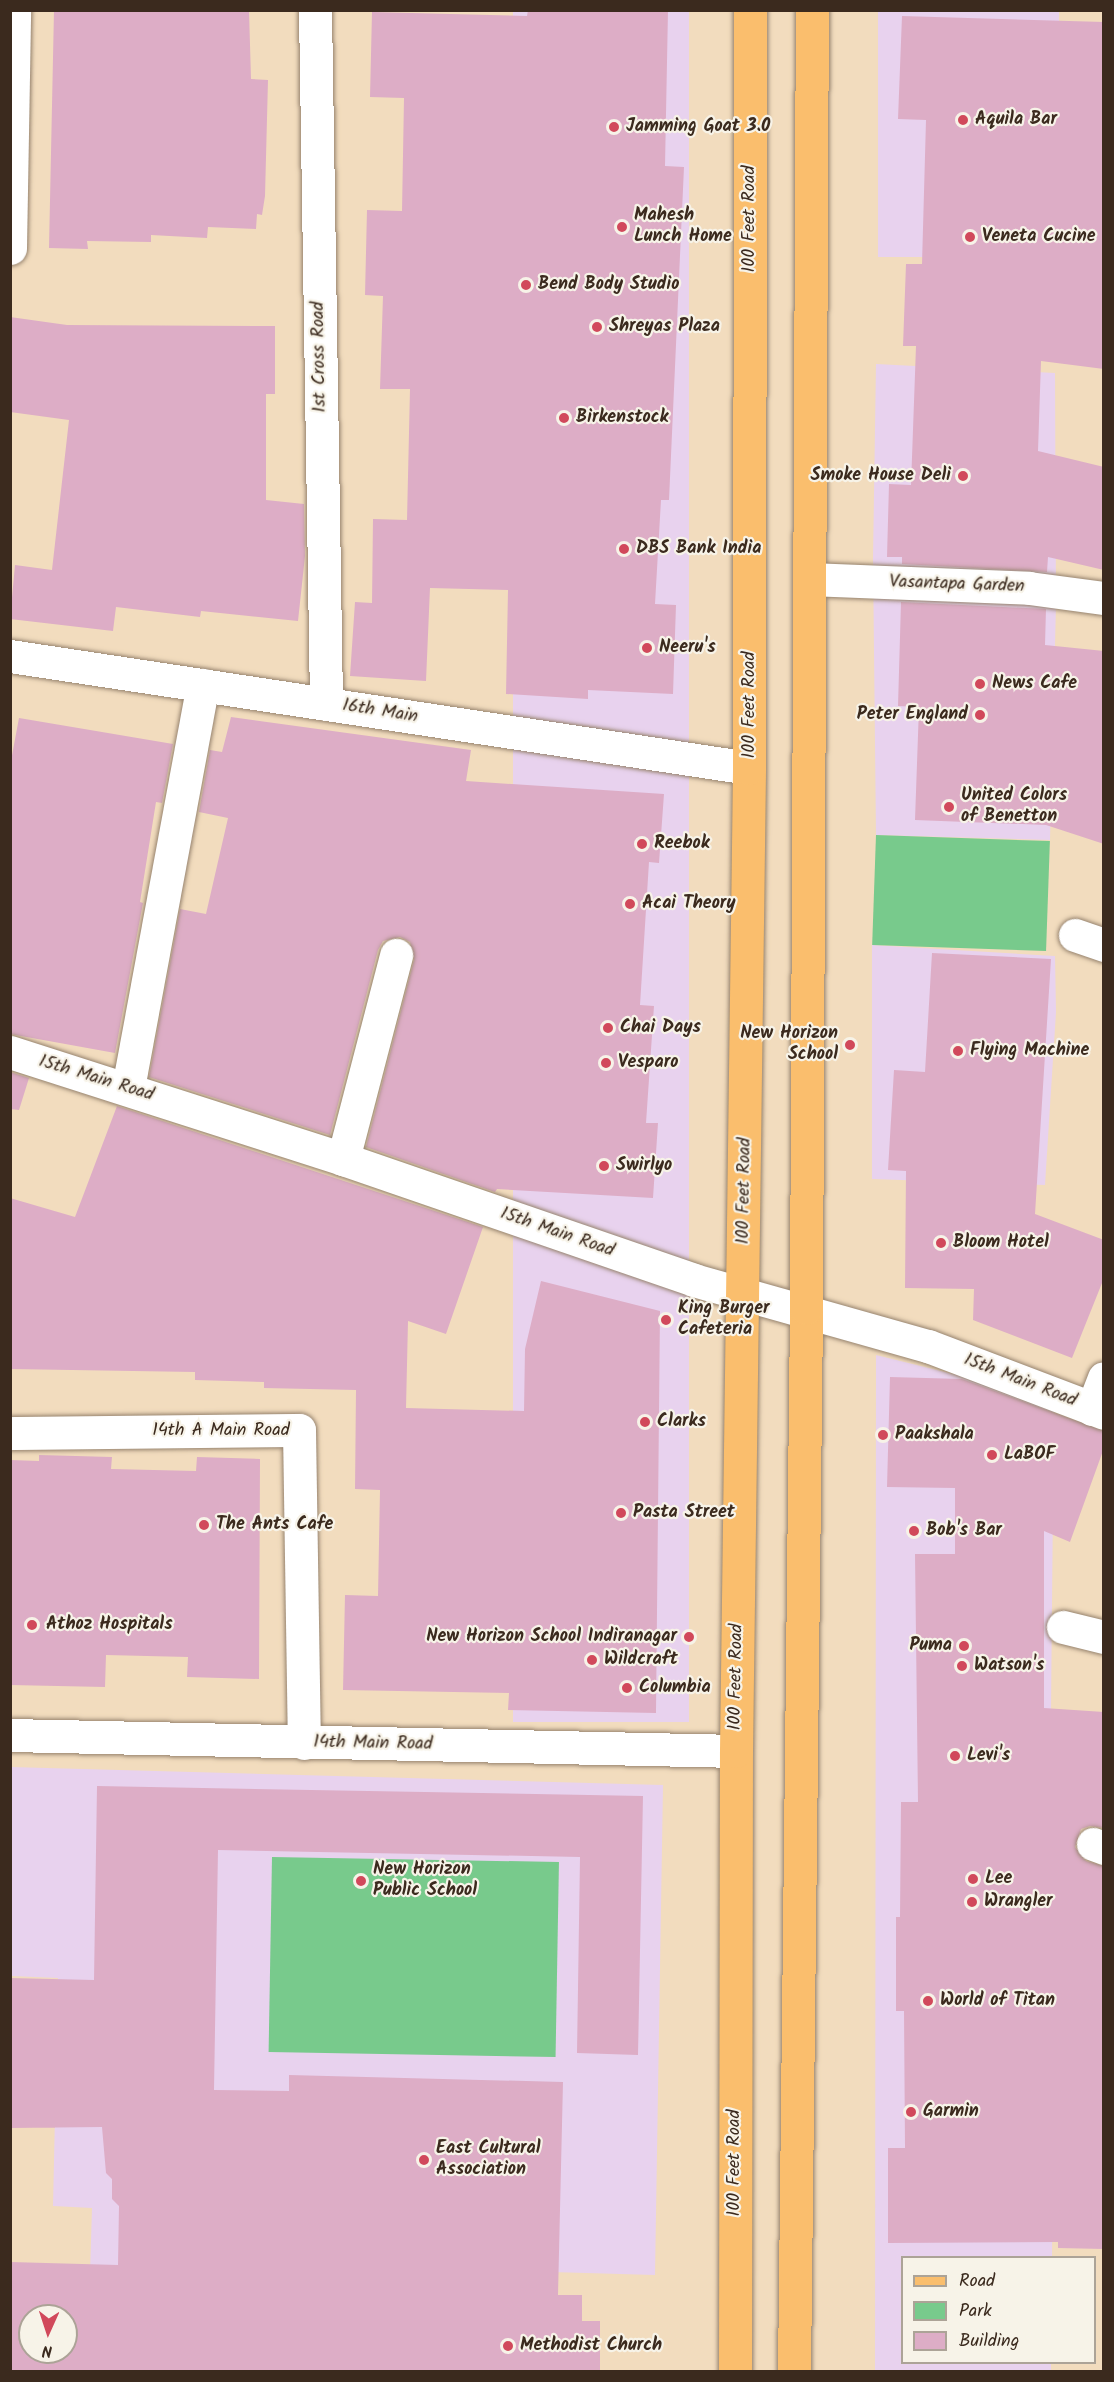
<!DOCTYPE html>
<style>
body{margin:0}
#map{position:relative;width:1114px;height:2382px;overflow:hidden;background:#f2dcbe;font-family:Kalam,sans-serif}
div>[style]{position:absolute}
.built>*{inset:0;background:#e8d2ee;transform-origin:0 0}
.green>*{inset:0;background:#78ca8c;transform-origin:0 0}
.building>*{inset:0;background:#ddadc6}
.roads{filter:drop-shadow(0 0 2px #96836e) drop-shadow(0 0 2px #96836e)}
.minor>*{height:33px;margin:-16.5px;padding:0 16.5px;transform-origin:16.5px;border-radius:16.5px;background:#fff}
.major>*{height:33px;margin:-16.5px;padding:0 16.5px;transform-origin:16.5px;border-radius:16.5px;background:#fabe6d}
.dots>*{width:16px;height:16px;translate:-50% -50%;box-sizing:border-box;border:3px solid #f7f3e8;border-radius:50%}
span{translate:-50% -50%;white-space:nowrap;text-align:center;line-height:1.15;-webkit-text-stroke:4.5px #f7f3e8;paint-order:stroke}
.poi-label{font-size:18px;color:#3b2a1e;font-weight:700}
.left{translate:0 -50%;text-align:left}
.right{translate:-100% -50%;text-align:right}
.street-label{font-size:18px;color:#3b2a1e}
.frame{position:absolute;inset:0;border:12px solid #3b2a1e;pointer-events:none}
.legend{position:absolute;left:901px;top:2256px;width:195px;height:108px;box-sizing:border-box;background:#f7f3e8;border:2px solid #aca397;margin:0;padding:8px 10px;list-style:none;font-size:18px;color:#3b2a1e}
.legend li{display:flex;align-items:center;gap:12px;height:30px}
.legend b{width:30px;border:2px solid #aca397}
.north{position:absolute;left:18px;top:2304px;width:60px;height:60px;box-sizing:border-box;background:#f7f3e8;border:2px solid #aca397;border-radius:50%;rotate:183deg;font-size:16px;font-weight:700;line-height:24px;text-align:center;color:#3b2a1e}
.north::after{content:'';display:block;margin:auto;width:21px;height:27px;background:#d1495b;clip-path:polygon(50% 0,100% 100%,50% 72%,0 100%)}
</style>
<div id="map">
<div class="built">
<div style="left:513px;top:11px;width:176px;height:1711px"></div>
<div style="left:878px;top:11px;width:181px;height:246px"></div>
<div style="clip-path:polygon(876px 364px,1055px 373px,1056px 605px,1050px 840px,876px 835px,873px 559px)"></div>
<div style="clip-path:polygon(872px 945px,1055px 956px,1056px 1012px,1045px 1185px,872px 1179px)"></div>
<div style="clip-path:polygon(876px 1355px,1054px 1399px,1050px 1814px,1057px 1851px,1052px 2257px,902px 2258px,902px 2362px,1051px 2363px,1051px 2371px,875px 2372px)"></div>
<div style="clip-path:polygon(10px 1767px,663px 1785px,655px 2275px,279px 2264px,87px 2371px,92px 2208px,53px 2206px,58px 1978px,11px 1976px)"></div>
</div>
<div class="green">
<div style="left:876px;top:835px;width:174px;height:110px;rotate:2deg"></div>
<div style="left:272px;top:1857px;width:287px;height:195px;rotate:1deg"></div>
</div>
<div class="building">
<div style="clip-path:polygon(54px 10px,249px 10px,251px 79px,268px 80px,265px 196px,262px 215px,257px 214px,256px 229px,208px 227px,207px 238px,151px 235px,151px 242px,87px 241px,88px 249px,49px 248px)"></div>
<div style="clip-path:polygon(528px 10px,668px 10px,665px 166px,684px 167px,669px 500px,661px 500px,655px 604px,676px 605px,673px 694px,588px 690px,588px 699px,506px 694px,508px 590px,430px 588px,426px 681px,350px 676px,355px 602px,372px 603px,373px 519px,407px 520px,410px 389px,380px 389px,383px 296px,365px 295px,367px 210px,402px 211px,404px 98px,370px 97px,372px 12px,527px 16px)"></div>
<div style="clip-path:polygon(902px 16px,1104px 22px,1104px 369px,1041px 361px,1038px 451px,1104px 467px,1104px 570px,1048px 557px,1047px 572px,902px 564px,902px 557px,887px 557px,889px 484px,911px 485px,916px 346px,903px 346px,906px 264px,922px 264px,926px 120px,898px 119px)"></div>
<div style="clip-path:polygon(10px 317px,67px 325px,275px 326px,275px 394px,266px 394px,266px 500px,304px 504px,305px 556px,298px 621px,201px 611px,200px 617px,116px 607px,113px 631px,10px 619px,15px 565px,52px 570px,69px 420px,10px 412px)"></div>
<div style="clip-path:polygon(901px 602px,1046px 609px,1045px 645px,1104px 651px,1104px 844px,1046px 825px,915px 820px,919px 707px,898px 706px)"></div>
<div style="clip-path:polygon(231px 717px,471px 750px,466px 781px,664px 794px,659px 863px,649px 862px,640px 1005px,654px 1006px,646px 1123px,658px 1123px,653px 1198px,497px 1189px,495px 1192px,366px 1147px,414px 960px,410px 942px,400px 937px,383px 941px,378px 950px,330px 1135px,149px 1077px,180px 909px,206px 914px,228px 818px,199px 812px,210px 750px,222px 752px)"></div>
<div style="clip-path:polygon(19px 718px,173px 744px,162px 803px,156px 802px,140px 902px,143px 903px,115px 1053px,10px 1034px,10px 766px)"></div>
<div style="clip-path:polygon(932px 953px,1051px 959px,1035px 1214px,1104px 1240px,1104px 1278px,1072px 1358px,973px 1320px,974px 1289px,905px 1288px,906px 1171px,888px 1170px,894px 1070px,925px 1072px)"></div>
<div style="clip-path:polygon(10px 1072px,29px 1078px,19px 1110px,10px 1109px)"></div>
<div style="clip-path:polygon(117px 1106px,483px 1227px,446px 1334px,408px 1321px,406px 1408px,524px 1411px,525px 1349px,541px 1281px,660px 1311px,656px 1713px,508px 1710px,509px 1693px,343px 1690px,345px 1595px,378px 1596px,380px 1490px,355px 1489px,356px 1390px,264px 1388px,264px 1382px,195px 1380px,195px 1372px,10px 1369px,10px 1198px,75px 1217px)"></div>
<div style="clip-path:polygon(890px 1377px,962px 1379px,1104px 1431px,1104px 1448px,1070px 1542px,1044px 1531px,1044px 1708px,1104px 1712px,1104px 1828px,1090px 1826px,1081px 1829px,1075px 1847px,1086px 1861px,1104px 1866px,1104px 2249px,1058px 2248px,1058px 2242px,888px 2243px,888px 2148px,905px 2148px,904px 2011px,896px 2011px,896px 1917px,900px 1917px,901px 1802px,918px 1802px,915px 1554px,955px 1554px,955px 1488px,887px 1487px)"></div>
<div style="clip-path:polygon(39px 1455px,112px 1457px,111px 1469px,196px 1471px,197px 1457px,260px 1459px,259px 1679px,187px 1677px,188px 1657px,106px 1655px,105px 1687px,10px 1685px,10px 1460px,39px 1461px)"></div>
<div style="clip-path:polygon(evenodd,97px 1786px,643px 1796px,638px 2055px,577px 2053px,580px 1857px,218px 1850px,214px 2090px,289px 2091px,289px 2075px,563px 2082px,558px 2295px,582px 2295px,582px 2321px,600px 2321px,600px 2372px,10px 2372px,10px 2262px,118px 2265px,119px 2206px,112px 2199px,112px 2179px,106px 2173px,102px 2127px,10px 2128px,10px 1978px,94px 1980px,97px 1786px,30px 2316px,66px 2316px,66px 2352px,30px 2352px,30px 2316px)"></div>
</div>
<div class="roads">
<div class="minor">
<div style="left:315px;top:10px;width:694px;rotate:89.09deg"></div>
<div style="left:10px;top:248px;width:238px;rotate:-89deg"></div>
<div style="left:809px;top:579px;width:220px;rotate:2.3deg"></div>
<div style="left:1029px;top:588px;width:76px;rotate:7.6deg"></div>
<div style="left:10px;top:656px;width:747px;rotate:8.62deg"></div>
<div style="left:1075px;top:935px;width:31px;rotate:19deg"></div>
<div style="left:10px;top:1052px;width:350px;rotate:17.8deg"></div>
<div style="left:343px;top:1159px;width:371px;rotate:19deg"></div>
<div style="left:694px;top:1280px;width:243px;rotate:15.8deg"></div>
<div style="left:928px;top:1346px;width:188px;rotate:20.8deg"></div>
<div style="left:128px;top:1088px;width:410px;rotate:-79.5deg"></div>
<div style="left:343px;top:1159px;width:211px;rotate:-75.4deg"></div>
<div style="left:1092px;top:1409px;width:33px;rotate:-69deg"></div>
<div style="left:10px;top:1433px;width:289px;rotate:-0.6deg"></div>
<div style="left:299px;top:1430px;width:313px;rotate:89.1deg"></div>
<div style="left:1063px;top:1627px;width:42px;rotate:13.7deg"></div>
<div style="left:10px;top:1735px;width:726px;rotate:1.26deg"></div>
<div style="left:1093px;top:1844px;width:12px;rotate:20deg"></div>
</div>
<div class="major">
<div style="left:735px;top:2372px;width:621px;rotate:-89.91deg"></div>
<div style="left:736px;top:1751px;width:983px;rotate:-89.24deg"></div>
<div style="left:749px;top:768px;width:758px;rotate:-89.92deg"></div>
<div style="left:794px;top:2372px;width:1064px;rotate:-89.35deg"></div>
<div style="left:806px;top:1308px;width:1298px;rotate:-89.74deg"></div>
</div>
</div>
<div class="dots">
<div style="left:963px;top:120px;background:#d1495b"></div>
<div style="left:614px;top:127px;background:#d1495b"></div>
<div style="left:622px;top:227px;background:#d1495b"></div>
<div style="left:970px;top:237px;background:#d1495b"></div>
<div style="left:526px;top:285px;background:#d1495b"></div>
<div style="left:597px;top:327px;background:#d1495b"></div>
<div style="left:564px;top:418px;background:#d1495b"></div>
<div style="left:963px;top:476px;background:#d1495b"></div>
<div style="left:624px;top:549px;background:#d1495b"></div>
<div style="left:647px;top:648px;background:#d1495b"></div>
<div style="left:980px;top:684px;background:#d1495b"></div>
<div style="left:980px;top:715px;background:#d1495b"></div>
<div style="left:949px;top:807px;background:#d1495b"></div>
<div style="left:642px;top:844px;background:#d1495b"></div>
<div style="left:630px;top:904px;background:#d1495b"></div>
<div style="left:608px;top:1028px;background:#d1495b"></div>
<div style="left:850px;top:1045px;background:#d1495b"></div>
<div style="left:958px;top:1051px;background:#d1495b"></div>
<div style="left:606px;top:1063px;background:#d1495b"></div>
<div style="left:604px;top:1166px;background:#d1495b"></div>
<div style="left:941px;top:1243px;background:#d1495b"></div>
<div style="left:666px;top:1320px;background:#d1495b"></div>
<div style="left:645px;top:1422px;background:#d1495b"></div>
<div style="left:883px;top:1435px;background:#d1495b"></div>
<div style="left:992px;top:1455px;background:#d1495b"></div>
<div style="left:621px;top:1513px;background:#d1495b"></div>
<div style="left:204px;top:1525px;background:#d1495b"></div>
<div style="left:914px;top:1531px;background:#d1495b"></div>
<div style="left:32px;top:1625px;background:#d1495b"></div>
<div style="left:689px;top:1637px;background:#d1495b"></div>
<div style="left:964px;top:1646px;background:#d1495b"></div>
<div style="left:592px;top:1660px;background:#d1495b"></div>
<div style="left:962px;top:1666px;background:#d1495b"></div>
<div style="left:627px;top:1688px;background:#d1495b"></div>
<div style="left:955px;top:1756px;background:#d1495b"></div>
<div style="left:973px;top:1879px;background:#d1495b"></div>
<div style="left:361px;top:1881px;background:#d1495b"></div>
<div style="left:972px;top:1902px;background:#d1495b"></div>
<div style="left:928px;top:2001px;background:#d1495b"></div>
<div style="left:911px;top:2112px;background:#d1495b"></div>
<div style="left:424px;top:2160px;background:#d1495b"></div>
<div style="left:508px;top:2346px;background:#d1495b"></div>
</div>
<div class="poi-label">
<span class="left" style="left:975px;top:120px">Aquila Bar</span>
<span class="left" style="left:626px;top:127px">Jamming Goat 3.0</span>
<span class="left" style="left:634px;top:227px">Mahesh<br>Lunch Home</span>
<span class="left" style="left:982px;top:237px">Veneta Cucine</span>
<span class="left" style="left:538px;top:285px">Bend Body Studio</span>
<span class="left" style="left:609px;top:327px">Shreyas Plaza</span>
<span class="left" style="left:576px;top:418px">Birkenstock</span>
<span class="right" style="left:951px;top:476px">Smoke House Deli</span>
<span class="left" style="left:636px;top:549px">DBS Bank India</span>
<span class="left" style="left:659px;top:648px">Neeru's</span>
<span class="left" style="left:992px;top:684px">News Cafe</span>
<span class="right" style="left:968px;top:715px">Peter England</span>
<span class="left" style="left:961px;top:807px">United Colors<br>of Benetton</span>
<span class="left" style="left:654px;top:844px">Reebok</span>
<span class="left" style="left:642px;top:904px">Acai Theory</span>
<span class="left" style="left:620px;top:1028px">Chai Days</span>
<span class="right" style="left:838px;top:1045px">New Horizon<br>School</span>
<span class="left" style="left:970px;top:1051px">Flying Machine</span>
<span class="left" style="left:618px;top:1063px">Vesparo</span>
<span class="left" style="left:616px;top:1166px">Swirlyo</span>
<span class="left" style="left:953px;top:1243px">Bloom Hotel</span>
<span class="left" style="left:678px;top:1320px">King Burger<br>Cafeteria</span>
<span class="left" style="left:657px;top:1422px">Clarks</span>
<span class="left" style="left:895px;top:1435px">Paakshala</span>
<span class="left" style="left:1004px;top:1455px">LaBOF</span>
<span class="left" style="left:633px;top:1513px">Pasta Street</span>
<span class="left" style="left:216px;top:1525px">The Ants Cafe</span>
<span class="left" style="left:926px;top:1531px">Bob's Bar</span>
<span class="left" style="left:46px;top:1625px">Athoz Hospitals</span>
<span class="right" style="left:677px;top:1637px">New Horizon School Indiranagar</span>
<span class="right" style="left:952px;top:1646px">Puma</span>
<span class="left" style="left:604px;top:1660px">Wildcraft</span>
<span class="left" style="left:974px;top:1666px">Watson's</span>
<span class="left" style="left:639px;top:1688px">Columbia</span>
<span class="left" style="left:967px;top:1756px">Levi's</span>
<span class="left" style="left:373px;top:1881px">New Horizon<br>Public School</span>
<span class="left" style="left:985px;top:1879px">Lee</span>
<span class="left" style="left:984px;top:1902px">Wrangler</span>
<span class="left" style="left:940px;top:2001px">World of Titan</span>
<span class="left" style="left:923px;top:2112px">Garmin</span>
<span class="left" style="left:436px;top:2160px">East Cultural<br>Association</span>
<span class="left" style="left:520px;top:2346px">Methodist Church</span>
</div>
<div class="street-label">
<span style="left:750px;top:219px;rotate:-90deg">100 Feet Road</span>
<span style="left:320px;top:357px;rotate:-91deg">1st Cross Road</span>
<span style="left:957px;top:585px;rotate:2deg">Vasantapa Garden</span>
<span style="left:750px;top:705px;rotate:-90deg">100 Feet Road</span>
<span style="left:380px;top:712px;rotate:9deg">16th Main</span>
<span style="left:96px;top:1079px;rotate:17deg">15th Main Road</span>
<span style="left:745px;top:1191px;rotate:-89deg">100 Feet Road</span>
<span style="left:557px;top:1233px;rotate:19deg">15th Main Road</span>
<span style="left:1020px;top:1381px;rotate:21deg">15th Main Road</span>
<span style="left:221px;top:1431px">14th A Main Road</span>
<span style="left:737px;top:1677px;rotate:-89deg">100 Feet Road</span>
<span style="left:373px;top:1744px;rotate:1deg">14th Main Road</span>
<span style="left:735px;top:2163px;rotate:-90deg">100 Feet Road</span>
</div>
<div class="frame"></div>
<ul class="legend">
<li><b style="height:8px;background:#fabe6d"></b>Road</li>
<li><b style="height:16px;background:#78ca8c"></b>Park</li>
<li><b style="height:16px;background:#ddadc6"></b>Building</li>
</ul>
<div class="north">N</div>
</div>
